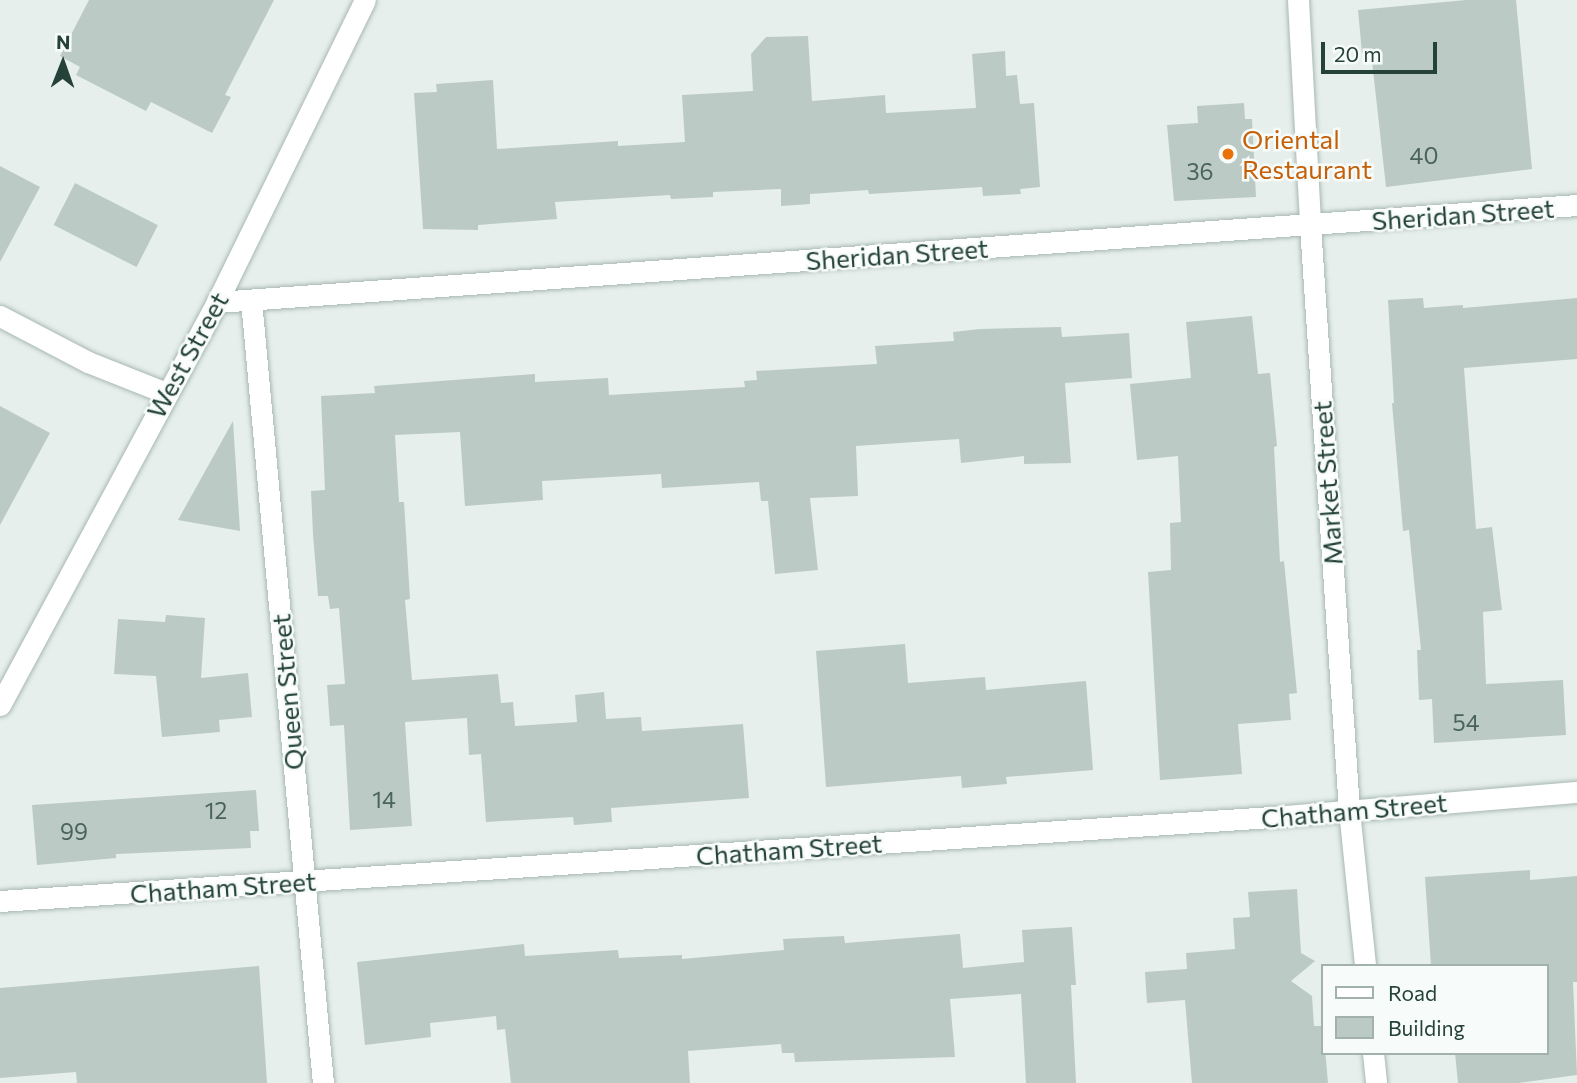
<!DOCTYPE html>
<style>
body{margin:0}
#map{position:relative;width:1577px;height:1083px;overflow:hidden;background:#e6efeb;font-family:Commissioner,sans-serif}
div>[style]{position:absolute}
.building>*{inset:0;background:#bbcac4;transform-origin:0 0}
.roads{filter:drop-shadow(0 0 2px #a8b8b2) drop-shadow(0 0 2px #a8b8b2)}
.minor>*{height:21px;margin:-10.5px;padding:0 10.5px;transform-origin:10.5px;border-radius:10.5px;background:#fff}
.secondary>*{height:21px;margin:-10.5px;padding:0 10.5px;transform-origin:10.5px;border-radius:10.5px;background:#fff}
.dots>*{width:19px;height:19px;translate:-50% -50%;box-sizing:border-box;border:4px solid #f7fbf9;border-radius:50%}
span{translate:-50% -50%;white-space:nowrap;text-align:center;line-height:1.15;-webkit-text-stroke:5px #f7fbf9;paint-order:stroke}
.number-label{font-size:23px;color:#4a645c}
.number-label span{-webkit-text-stroke-width:0}
.food-label{font-size:26px;color:#c56008}
.left{translate:0 -50%;text-align:left}
.street-label{font-size:26px;color:#24423a}
.legend{position:absolute;left:1321px;top:964px;width:228px;height:91px;box-sizing:border-box;background:#f7fbf9;border:2px solid #a3b1ad;margin:0;padding:9px 12px;list-style:none;font-size:21px;color:#24423a}
.legend li{display:flex;align-items:center;gap:14px;height:35px}
.legend b{width:35px;border:2px solid #a3b1ad}
.north{position:absolute;left:28px;top:28px;width:70px;height:70px;-webkit-text-stroke:5px #f7fbf9;paint-order:stroke;rotate:1deg;font-size:19px;font-weight:700;line-height:28px;text-align:center;color:#24423a}
.north::after{content:'';display:block;margin:auto;width:24px;height:32px;background:#24423a;clip-path:polygon(50% 0,100% 100%,50% 72%,0 100%)}
.scale{position:absolute;left:1321px;top:42px;width:116px;height:32px;box-sizing:border-box;border:4px solid #24423a;border-top:0;padding-left:9px;font-size:21px;line-height:24px;white-space:nowrap;color:#24423a;-webkit-text-stroke:5px #f7fbf9;paint-order:stroke}
</style>
<div id="map">
<div class="building">
<div style="clip-path:polygon(89px 0,274px 0,225px 95px,231px 97px,212px 133px,151px 102px,146px 111px,76px 75px,80px 67px,60px 56px)"></div>
<div style="clip-path:polygon(1466px 0,1516px 0,1532px 169px,1386px 187px,1371px 52px,1362px 53px,1358px 10px)"></div>
<div style="clip-path:polygon(808px 36px,812px 101px,885px 95px,886px 113px,976px 108px,972px 54px,1005px 51px,1006px 76px,1017px 75px,1020px 104px,1034px 103px,1040px 187px,1020px 189px,1021px 194px,983px 196px,982px 187px,869px 194px,868px 190px,810px 194px,810px 204px,781px 206px,781px 189px,713px 192px,713px 197px,671px 199px,670px 195px,555px 202px,557px 219px,478px 225px,478px 230px,423px 229px,414px 93px,437px 92px,436px 84px,493px 80px,497px 149px,618px 141px,618px 146px,685px 142px,682px 95px,753px 91px,751px 54px,766px 37px)"></div>
<div style="clip-path:polygon(1244px 103px,1245px 119px,1252px 119px,1256px 197px,1174px 201px,1167px 125px,1198px 123px,1197px 106px)"></div>
<div style="clip-path:polygon(0 166px,40px 187px,0 262px)"></div>
<div style="left:75px;top:183px;width:93px;height:47px;rotate:27deg"></div>
<div style="clip-path:polygon(1423px 298px,1424px 308px,1463px 305px,1463px 308px,1577px 298px,1577px 359px,1464px 368px,1476px 529px,1492px 527px,1502px 610px,1483px 612px,1486px 684px,1563px 680px,1566px 735px,1434px 743px,1432px 699px,1419px 700px,1417px 650px,1421px 650px,1409px 530px,1403px 531px,1392px 403px,1394px 403px,1388px 300px)"></div>
<div style="clip-path:polygon(1252px 316px,1258px 374px,1270px 373px,1277px 446px,1274px 447px,1280px 562px,1284px 561px,1297px 693px,1289px 694px,1291px 720px,1238px 724px,1242px 774px,1160px 780px,1148px 572px,1171px 570px,1170px 523px,1181px 522px,1178px 456px,1137px 460px,1130px 384px,1191px 378px,1186px 322px)"></div>
<div style="clip-path:polygon(1061px 327px,1062px 337px,1129px 333px,1132px 378px,1065px 383px,1071px 463px,1024px 464px,1024px 456px,961px 463px,959px 439px,856px 446px,858px 496px,810px 498px,818px 570px,775px 574px,768px 501px,761px 501px,759px 482px,662px 488px,661px 474px,542px 481px,543px 500px,465px 506px,460px 432px,395px 435px,399px 502px,404px 502px,410px 599px,405px 600px,412px 680px,498px 674px,501px 703px,513px 702px,515px 726px,577px 722px,575px 695px,604px 692px,606px 719px,641px 717px,642px 731px,743px 724px,749px 798px,611px 808px,612px 822px,574px 825px,573px 817px,486px 822px,481px 754px,469px 755px,467px 718px,405px 722px,412px 826px,350px 830px,344px 725px,330px 726px,327px 685px,345px 684px,339px 608px,330px 609px,328px 596px,318px 596px,313px 534px,311px 491px,325px 490px,321px 396px,375px 393px,374px 386px,535px 374px,535px 382px,608px 378px,609px 395px,745px 387px,744px 381px,757px 380px,756px 371px,877px 364px,875px 346px,954px 341px,953px 332px,980px 329px)"></div>
<div style="clip-path:polygon(0 406px,50px 433px,0 525px)"></div>
<div style="clip-path:polygon(233px 421px,240px 531px,178px 520px)"></div>
<div style="clip-path:polygon(166px 615px,205px 618px,201px 678px,248px 673px,252px 717px,219px 720px,220px 732px,162px 737px,156px 676px,114px 674px,118px 619px,165px 622px)"></div>
<div style="clip-path:polygon(905px 644px,908px 683px,985px 677px,986px 690px,1086px 681px,1093px 770px,1006px 777px,1007px 784px,962px 788px,961px 776px,826px 787px,816px 651px)"></div>
<div style="clip-path:polygon(256px 790px,259px 831px,250px 831px,251px 848px,116px 854px,116px 858px,37px 865px,32px 805px)"></div>
<div style="clip-path:polygon(1530px 870px,1530px 880px,1577px 876px,1577px 982px,1573px 982px,1577px 1075px,1518px 1083px,1458px 1083px,1455px 1053px,1547px 1053px,1547px 966px,1431px 966px,1425px 877px)"></div>
<div style="clip-path:polygon(1297px 889px,1301px 953px,1315px 961px,1291px 981px,1312px 996px,1314px 1026px,1323px 1026px,1328px 1083px,1192px 1083px,1185px 1000px,1147px 1003px,1145px 972px,1187px 969px,1186px 953px,1235px 949px,1233px 918px,1250px 917px,1248px 892px)"></div>
<div style="clip-path:polygon(1072px 927px,1076px 985px,1071px 985px,1076px 1083px,1026px 1083px,1021px 994px,950px 999px,955px 1057px,795px 1062px,794px 1053px,782px 1053px,781px 1044px,688px 1051px,690px 1083px,511px 1083px,505px 1029px,497px 1030px,496px 1016px,430px 1023px,431px 1037px,365px 1045px,357px 962px,524px 944px,525px 956px,618px 950px,619px 958px,682px 955px,682px 959px,784px 950px,783px 939px,844px 936px,845px 943px,960px 934px,963px 968px,1024px 962px,1022px 930px)"></div>
<div style="clip-path:polygon(259px 966px,267px 1083px,77px 1083px,76px 1072px,0 1078px,0 988px)"></div>
</div>
<div class="roads">
<div class="minor">
<div style="left:251px;top:300px;width:786px;rotate:84.75deg"></div>
<div style="left:217px;top:302px;width:1363px;rotate:-4.08deg"></div>
<div style="left:0;top:316px;width:99px;rotate:27.6deg"></div>
<div style="left:88px;top:362px;width:84px;rotate:21.7deg"></div>
<div style="left:0;top:901px;width:1275px;rotate:-3.78deg"></div>
<div style="left:1272px;top:817px;width:306px;rotate:-4.7deg"></div>
</div>
<div class="secondary">
<div style="left:1298px;top:0;width:225px;rotate:86.9deg"></div>
<div style="left:1310px;top:225px;width:586px;rotate:86.19deg"></div>
<div style="left:1349px;top:810px;width:157px;rotate:84.1deg"></div>
<div style="left:0;top:705px;width:458px;rotate:-61.7deg"></div>
<div style="left:217px;top:302px;width:336px;rotate:-63.9deg"></div>
<div style="left:1373px;top:1053px;width:30px;rotate:84deg"></div>
</div>
</div>
<div class="dots">
<div style="left:1228px;top:154px;background:#e8710a"></div>
</div>
<div class="number-label">
<span style="left:1424px;top:155px">40</span>
<span style="left:1200px;top:171px">36</span>
<span style="left:1466px;top:722px">54</span>
<span style="left:384px;top:799px">14</span>
<span style="left:216px;top:810px">12</span>
<span style="left:74px;top:831px">99</span>
</div>
<div class="food-label">
<span class="left" style="left:1242px;top:154px">Oriental<br>Restaurant</span>
</div>
<div class="street-label">
<span style="left:1463px;top:214px;rotate:-4deg">Sheridan Street</span>
<span style="left:897px;top:254px;rotate:-4deg">Sheridan Street</span>
<span style="left:187px;top:355px;rotate:-61deg">West Street</span>
<span style="left:1327px;top:483px;rotate:-94deg">Market Street</span>
<span style="left:287px;top:692px;rotate:-95deg">Queen Street</span>
<span style="left:1354px;top:810px;rotate:-5deg">Chatham Street</span>
<span style="left:789px;top:849px;rotate:-4deg">Chatham Street</span>
<span style="left:223px;top:887px;rotate:-4deg">Chatham Street</span>
</div>
<ul class="legend">
<li><b style="height:9px;background:#fff"></b>Road</li>
<li><b style="height:19px;background:#bbcac4"></b>Building</li>
</ul>
<div class="north">N</div>
<div class="scale">20 m</div>
</div>
